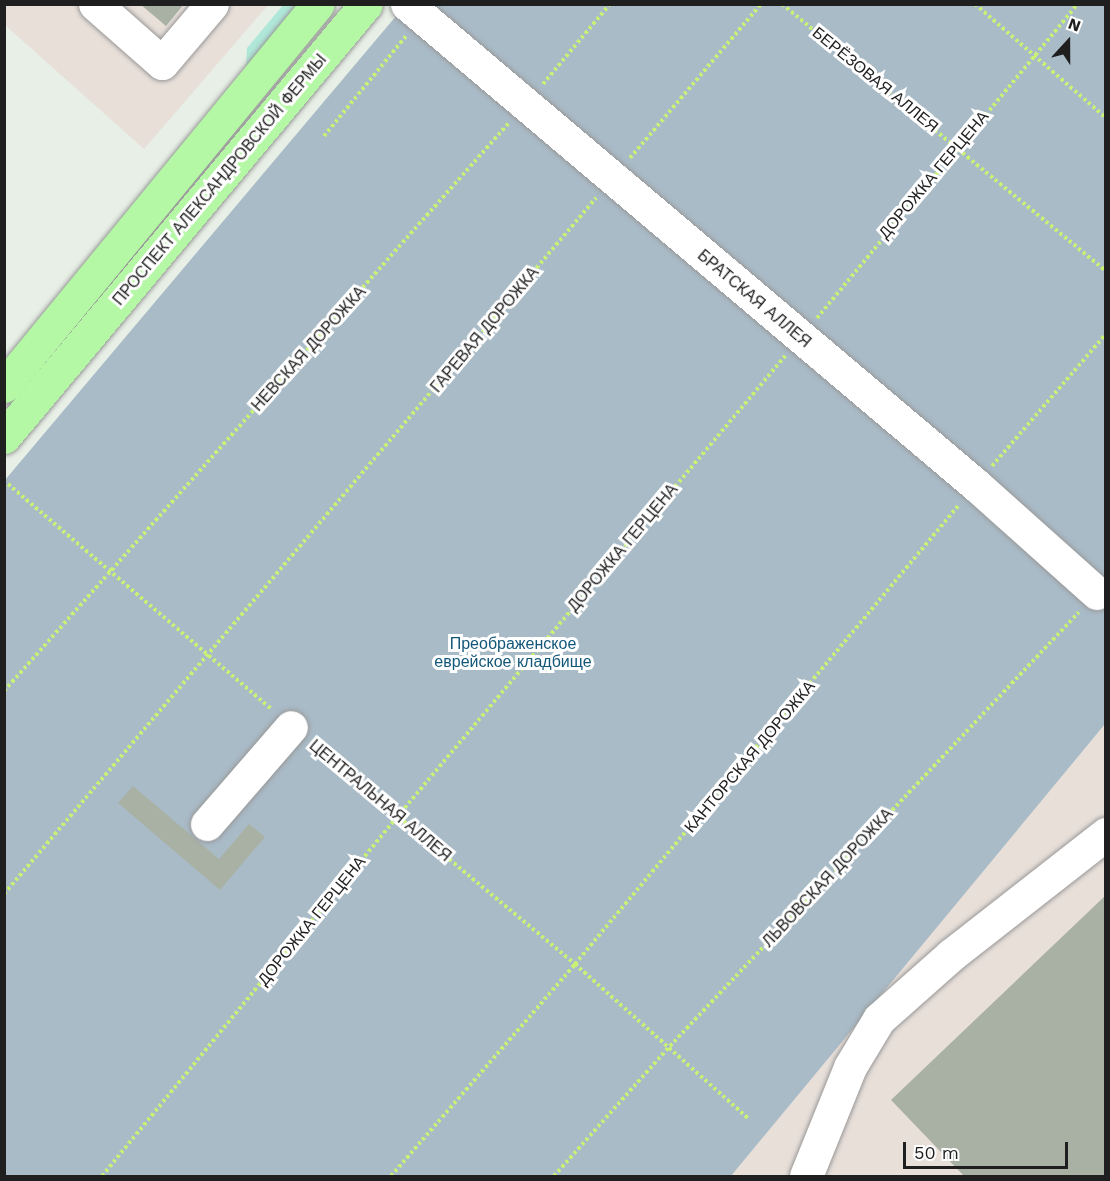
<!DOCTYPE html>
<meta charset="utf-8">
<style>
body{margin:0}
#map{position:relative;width:1110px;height:1181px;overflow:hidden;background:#e7efe6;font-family:"Work Sans",sans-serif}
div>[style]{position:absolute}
.industrial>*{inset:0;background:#e8dfd9}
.grass>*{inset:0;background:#afe7d9}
.cemetery>*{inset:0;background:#a9bbc7}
.building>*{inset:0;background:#a9b1a5}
.path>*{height:4px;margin-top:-2px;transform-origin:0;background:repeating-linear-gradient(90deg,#c7f275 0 3px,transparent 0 6px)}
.roads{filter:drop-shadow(0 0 2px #999) drop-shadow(0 0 2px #999)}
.minor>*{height:33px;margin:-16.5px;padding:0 16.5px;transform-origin:16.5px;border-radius:16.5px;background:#fff}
.major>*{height:33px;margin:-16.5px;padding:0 16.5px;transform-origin:16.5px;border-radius:16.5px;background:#b4f7a4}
span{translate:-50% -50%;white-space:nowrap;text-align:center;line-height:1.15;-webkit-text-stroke:6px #fff;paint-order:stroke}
.street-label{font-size:16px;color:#1f1f1f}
.park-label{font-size:16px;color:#125779}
.frame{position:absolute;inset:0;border:6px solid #1f1f1f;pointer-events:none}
.north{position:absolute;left:1038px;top:12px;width:60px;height:60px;-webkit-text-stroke:4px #fff;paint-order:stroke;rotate:21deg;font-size:16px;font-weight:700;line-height:24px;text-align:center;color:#1f1f1f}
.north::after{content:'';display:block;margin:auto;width:21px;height:27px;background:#1f1f1f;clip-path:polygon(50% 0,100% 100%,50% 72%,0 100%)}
.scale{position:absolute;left:903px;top:1142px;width:165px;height:27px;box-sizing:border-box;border:3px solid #1f1f1f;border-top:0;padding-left:8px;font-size:18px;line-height:21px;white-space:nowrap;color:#1f1f1f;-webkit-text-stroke:4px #fff;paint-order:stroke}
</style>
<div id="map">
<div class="industrial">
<div style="clip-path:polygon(5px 5px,268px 5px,144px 149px,5px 25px)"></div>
<div style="clip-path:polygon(1105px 724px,1105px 1176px,731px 1176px,962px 894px)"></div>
</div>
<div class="grass">
<div style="clip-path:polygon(283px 5px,299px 5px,246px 69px,247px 48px)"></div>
</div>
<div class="cemetery">
<div style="clip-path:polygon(410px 4px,1105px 5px,1105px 724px,731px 1176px,5px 1176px,5px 480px,402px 9px)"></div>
</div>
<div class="building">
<div style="clip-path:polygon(140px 4px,184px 4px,166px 26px)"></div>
<div style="clip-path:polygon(133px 786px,219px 859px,249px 824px,265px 837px,220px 890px,118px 803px)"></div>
<div style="clip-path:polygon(1106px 895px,1106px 1176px,964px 1176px,891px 1100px)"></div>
</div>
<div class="path">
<div style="left:782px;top:4px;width:420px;rotate:39.5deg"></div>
<div style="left:975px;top:4px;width:174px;rotate:41deg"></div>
<div style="left:543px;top:84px;width:104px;rotate:-50.1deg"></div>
<div style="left:324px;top:136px;width:129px;rotate:-50.6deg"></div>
<div style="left:630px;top:158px;width:202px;rotate:-49.6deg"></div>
<div style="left:817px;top:318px;width:408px;rotate:-50.3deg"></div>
<div style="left:992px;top:466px;width:174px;rotate:-49.2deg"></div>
<div style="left:8px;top:484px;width:346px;rotate:40.5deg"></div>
<div style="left:4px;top:691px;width:759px;rotate:-48.37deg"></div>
<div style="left:311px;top:744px;width:344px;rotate:39.8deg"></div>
<div style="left:575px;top:964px;width:234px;rotate:41.7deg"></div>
<div style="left:4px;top:894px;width:914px;rotate:-49.62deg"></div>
<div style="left:102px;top:1176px;width:465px;rotate:-50.6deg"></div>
<div style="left:397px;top:817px;width:603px;rotate:-49.91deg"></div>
<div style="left:391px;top:1176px;width:281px;rotate:-49deg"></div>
<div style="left:575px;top:964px;width:597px;rotate:-50.1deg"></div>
<div style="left:554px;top:1176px;width:174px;rotate:-48.3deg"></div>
<div style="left:670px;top:1046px;width:596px;rotate:-46.7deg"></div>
</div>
<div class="roads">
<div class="minor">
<div style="left:95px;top:4px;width:89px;rotate:41.4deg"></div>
<div style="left:162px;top:63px;width:77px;rotate:-49.7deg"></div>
<div style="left:407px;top:4px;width:745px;rotate:40.21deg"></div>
<div style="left:976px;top:485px;width:162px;rotate:41.8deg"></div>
<div style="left:207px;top:824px;width:128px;rotate:-49.1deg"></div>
<div style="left:806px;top:1176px;width:118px;rotate:-68deg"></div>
<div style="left:850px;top:1067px;width:56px;rotate:-58.9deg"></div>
<div style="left:879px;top:1019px;width:96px;rotate:-41.6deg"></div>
<div style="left:951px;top:955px;width:197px;rotate:-38deg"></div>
</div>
<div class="major">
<div style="left:4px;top:386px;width:494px;rotate:-50.6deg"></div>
<div style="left:4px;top:437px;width:564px;rotate:-50.1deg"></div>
</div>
</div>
<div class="street-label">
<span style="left:875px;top:80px;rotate:39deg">БЕРЁЗОВАЯ АЛЛЕЯ</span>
<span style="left:934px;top:175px;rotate:-50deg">ДОРОЖКА ГЕРЦЕНА</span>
<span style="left:220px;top:180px;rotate:-50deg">ПРОСПЕКТ АЛЕКСАНДРОВСКОЙ ФЕРМЫ</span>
<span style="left:754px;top:299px;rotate:40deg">БРАТСКАЯ АЛЛЕЯ</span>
<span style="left:485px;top:330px;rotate:-50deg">ГАРЕВАЯ ДОРОЖКА</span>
<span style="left:309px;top:349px;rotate:-48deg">НЕВСКАЯ ДОРОЖКА</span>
<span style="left:623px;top:548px;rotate:-50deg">ДОРОЖКА ГЕРЦЕНА</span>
<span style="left:750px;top:757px;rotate:-50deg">КАНТОРСКАЯ ДОРОЖКА</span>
<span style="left:380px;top:801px;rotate:40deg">ЦЕНТРАЛЬНАЯ АЛЛЕЯ</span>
<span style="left:828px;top:878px;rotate:-47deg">ЛЬВОВСКАЯ ДОРОЖКА</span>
<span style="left:312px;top:921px;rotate:-51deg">ДОРОЖКА ГЕРЦЕНА</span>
</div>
<div class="park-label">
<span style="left:513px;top:653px">Преображенское<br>еврейское кладбище</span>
</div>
<div class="frame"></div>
<div class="north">N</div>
<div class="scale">50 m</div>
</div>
